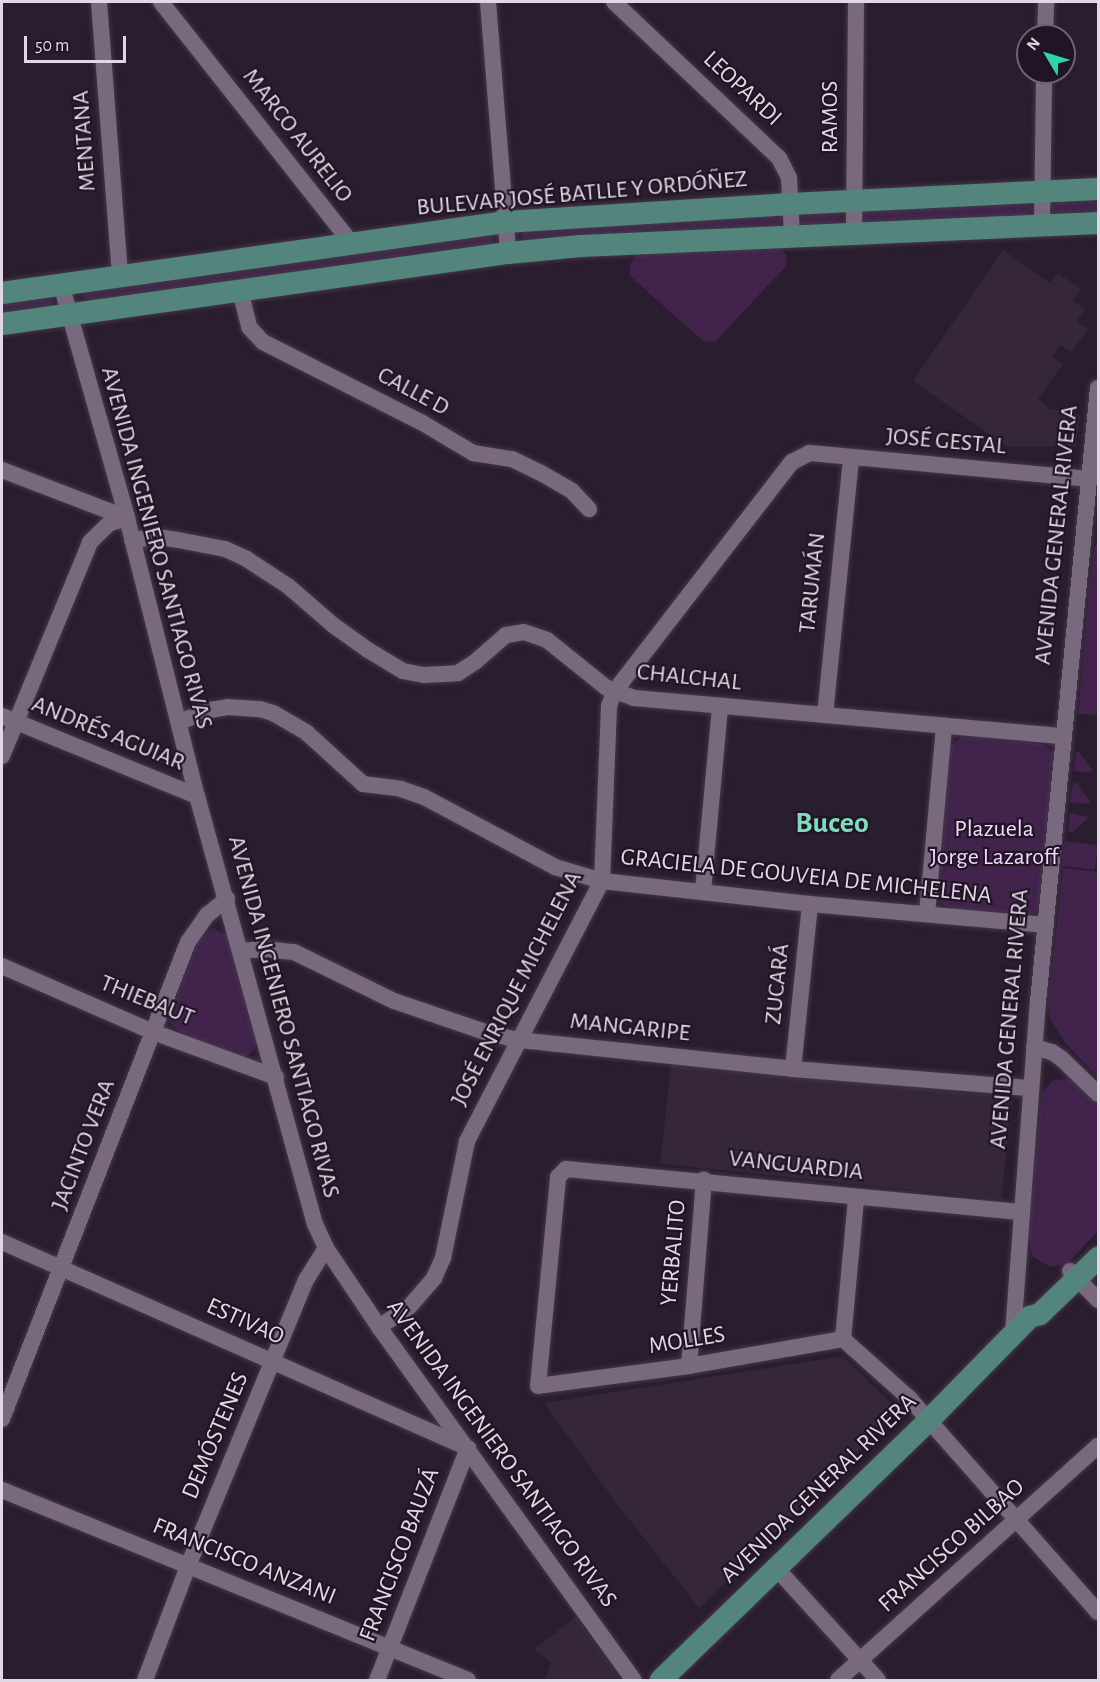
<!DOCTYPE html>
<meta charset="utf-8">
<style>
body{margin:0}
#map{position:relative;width:1100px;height:1682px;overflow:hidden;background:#2a1d2f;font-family:"Alegreya Sans",sans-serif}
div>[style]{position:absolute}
.built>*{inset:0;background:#36263c;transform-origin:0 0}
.green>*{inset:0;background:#41234c;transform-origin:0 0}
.roads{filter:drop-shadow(0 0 2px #433948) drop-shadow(0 0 2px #433948)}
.minor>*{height:16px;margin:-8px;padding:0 8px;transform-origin:8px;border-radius:8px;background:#78697e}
.major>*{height:22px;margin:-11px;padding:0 11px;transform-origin:11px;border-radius:11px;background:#53857d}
span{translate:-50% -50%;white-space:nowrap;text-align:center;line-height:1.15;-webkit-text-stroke:4.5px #201425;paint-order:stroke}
.street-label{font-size:24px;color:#e0d8e4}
.park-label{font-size:24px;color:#f3d8fe}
.district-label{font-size:30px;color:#7edcbd;font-weight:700}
.frame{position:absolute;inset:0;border:3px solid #e0d8e4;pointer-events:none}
.north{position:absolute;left:1016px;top:24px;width:60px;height:60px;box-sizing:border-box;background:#201425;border:2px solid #6d6271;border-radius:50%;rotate:308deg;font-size:16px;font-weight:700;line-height:24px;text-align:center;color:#e0d8e4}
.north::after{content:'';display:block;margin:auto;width:21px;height:27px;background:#2ed4aa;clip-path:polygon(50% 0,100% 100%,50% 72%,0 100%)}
.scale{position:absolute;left:24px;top:36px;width:102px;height:27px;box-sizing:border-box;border:3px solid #e0d8e4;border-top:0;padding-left:8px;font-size:18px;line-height:21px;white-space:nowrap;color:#e0d8e4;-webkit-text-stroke:4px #201425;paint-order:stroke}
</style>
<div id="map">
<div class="built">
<div style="clip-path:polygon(1003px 250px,1050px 283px,1058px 273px,1081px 289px,1073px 301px,1085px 309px,1077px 321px,1088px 329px,1071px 352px,1060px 345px,1052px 356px,1063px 364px,1038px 399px,1050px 409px,1066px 410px,1080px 416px,1076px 446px,1008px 447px,913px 381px)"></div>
<div style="left:671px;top:1062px;width:343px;height:102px;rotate:6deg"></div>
<div style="clip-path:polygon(843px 1356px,899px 1411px,699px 1608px,617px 1504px,544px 1403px)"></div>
<div style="clip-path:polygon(576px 1617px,621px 1680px,545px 1680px,551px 1662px,534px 1649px)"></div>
</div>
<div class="green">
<div style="clip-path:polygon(1098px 200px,1098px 211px,1054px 214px,1052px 211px,1052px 206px,1060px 201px)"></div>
<div style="clip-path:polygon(1027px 203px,1033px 208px,1029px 215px,863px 224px,860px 221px,863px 211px)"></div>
<div style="clip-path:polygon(839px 213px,841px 219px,838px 224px,804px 225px,801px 221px,806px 214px)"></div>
<div style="clip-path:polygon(779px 215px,783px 219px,779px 226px,526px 241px,522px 236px,523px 232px)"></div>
<div style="clip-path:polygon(491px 234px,494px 240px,490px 246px,89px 303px,82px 297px,85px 291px)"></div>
<div style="clip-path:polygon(780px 247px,787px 256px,785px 267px,715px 342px,703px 341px,630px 276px,630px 264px,637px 254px)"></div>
<div style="clip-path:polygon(51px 296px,53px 301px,51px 306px,2px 315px,2px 302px)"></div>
<div style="clip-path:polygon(1098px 542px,1098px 715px,1078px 714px,1089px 589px,1094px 548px)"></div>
<div style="clip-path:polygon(963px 736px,1043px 744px,1054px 753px,1039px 908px,1035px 913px,1027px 915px,951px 909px,938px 901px,936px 895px,950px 746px)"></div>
<div style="clip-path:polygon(1076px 752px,1079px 752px,1093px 770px,1091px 773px,1074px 771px)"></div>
<div style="clip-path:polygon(1073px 782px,1077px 783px,1090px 801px,1088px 804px,1070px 802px)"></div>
<div style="clip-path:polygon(1070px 813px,1089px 817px,1073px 832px,1068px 831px)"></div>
<div style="left:1065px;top:841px;width:33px;height:25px;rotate:7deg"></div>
<div style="clip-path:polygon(1063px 868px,1098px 872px,1098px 1077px,1067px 1045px,1050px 1019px,1048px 1007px)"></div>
<div style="clip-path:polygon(213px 928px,226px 934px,232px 944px,258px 1042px,251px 1053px,244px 1057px,182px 1033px,172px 1026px,168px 1019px,198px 940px)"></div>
<div style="clip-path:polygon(1068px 1079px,1077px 1081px,1098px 1104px,1098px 1231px,1067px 1264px,1050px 1267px,1032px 1256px,1028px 1229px,1042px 1093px,1053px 1080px)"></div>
</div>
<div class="roads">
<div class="minor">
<div style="left:99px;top:2px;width:275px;rotate:85.6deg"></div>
<div style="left:161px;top:2px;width:307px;rotate:51.7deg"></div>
<div style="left:488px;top:2px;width:252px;rotate:85.4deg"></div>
<div style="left:614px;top:2px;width:227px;rotate:43.4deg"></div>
<div style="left:779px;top:158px;width:22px;rotate:63deg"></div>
<div style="left:789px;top:178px;width:57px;rotate:87deg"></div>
<div style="left:1045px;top:36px;width:34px;rotate:-88deg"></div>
<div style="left:1042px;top:224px;width:152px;rotate:-89.2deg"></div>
<div style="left:854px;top:232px;width:230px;rotate:-89.5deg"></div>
<div style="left:61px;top:284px;width:243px;rotate:74.2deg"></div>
<div style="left:127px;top:518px;width:287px;rotate:75.9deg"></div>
<div style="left:197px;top:796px;width:444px;rotate:74.6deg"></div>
<div style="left:315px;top:1224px;width:26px;rotate:65deg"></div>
<div style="left:326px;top:1248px;width:95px;rotate:56.1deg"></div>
<div style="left:379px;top:1327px;width:435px;rotate:54.2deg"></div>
<div style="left:240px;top:290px;width:38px;rotate:76deg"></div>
<div style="left:249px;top:327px;width:21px;rotate:47deg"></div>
<div style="left:263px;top:342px;width:177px;rotate:26.9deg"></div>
<div style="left:421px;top:422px;width:61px;rotate:30.8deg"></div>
<div style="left:473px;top:453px;width:39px;rotate:9deg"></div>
<div style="left:512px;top:459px;width:32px;rotate:26deg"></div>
<div style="left:541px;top:473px;width:36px;rotate:30deg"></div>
<div style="left:572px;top:491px;width:25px;rotate:47deg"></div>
<div style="left:2px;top:470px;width:134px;rotate:21deg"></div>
<div style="left:132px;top:540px;width:25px;rotate:-7deg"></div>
<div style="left:157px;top:537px;width:21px;rotate:8deg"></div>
<div style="left:178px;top:540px;width:48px;rotate:10.8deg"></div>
<div style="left:225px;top:549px;width:22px;rotate:24deg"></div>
<div style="left:245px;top:558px;width:51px;rotate:33.1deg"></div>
<div style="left:288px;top:586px;width:60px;rotate:40.9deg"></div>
<div style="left:333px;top:625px;width:43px;rotate:35.5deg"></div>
<div style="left:368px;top:650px;width:41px;rotate:31deg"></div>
<div style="left:403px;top:671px;width:21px;rotate:11deg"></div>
<div style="left:424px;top:675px;width:34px;rotate:-3deg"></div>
<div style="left:458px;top:673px;width:20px;rotate:-33deg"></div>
<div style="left:475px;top:662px;width:41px;rotate:-41.1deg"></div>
<div style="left:506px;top:635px;width:18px;rotate:-9deg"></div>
<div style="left:524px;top:632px;width:24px;rotate:19deg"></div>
<div style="left:547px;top:640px;width:77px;rotate:38.7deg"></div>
<div style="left:607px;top:688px;width:29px;rotate:20deg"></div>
<div style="left:634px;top:698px;width:431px;rotate:5.1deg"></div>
<div style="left:825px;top:715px;width:259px;rotate:-84.2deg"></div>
<div style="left:2px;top:716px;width:211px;rotate:22.3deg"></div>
<div style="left:179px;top:722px;width:33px;rotate:-21deg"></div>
<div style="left:210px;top:710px;width:18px;rotate:-9deg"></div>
<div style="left:228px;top:707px;width:32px;rotate:4deg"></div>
<div style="left:260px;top:709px;width:14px;rotate:17deg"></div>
<div style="left:273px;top:713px;width:39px;rotate:30deg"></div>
<div style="left:307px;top:733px;width:76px;rotate:42.3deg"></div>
<div style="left:363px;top:784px;width:38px;rotate:7deg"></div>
<div style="left:401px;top:789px;width:24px;rotate:19deg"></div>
<div style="left:424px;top:797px;width:149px;rotate:28.1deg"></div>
<div style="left:555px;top:867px;width:49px;rotate:16.6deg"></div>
<div style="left:602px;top:881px;width:209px;rotate:6.3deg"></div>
<div style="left:810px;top:904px;width:237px;rotate:5.1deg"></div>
<div style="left:2px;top:756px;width:231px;rotate:-67.6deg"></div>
<div style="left:90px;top:542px;width:28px;rotate:-44deg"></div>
<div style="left:110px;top:523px;width:18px;rotate:-16deg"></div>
<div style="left:703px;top:891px;width:186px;rotate:-84.7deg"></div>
<div style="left:927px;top:914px;width:189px;rotate:-84.8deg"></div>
<div style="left:241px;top:951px;width:23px;rotate:-5deg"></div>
<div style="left:264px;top:949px;width:30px;rotate:6deg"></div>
<div style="left:294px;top:952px;width:111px;rotate:26.1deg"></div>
<div style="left:394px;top:1001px;width:99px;rotate:18.8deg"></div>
<div style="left:488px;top:1033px;width:32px;rotate:13deg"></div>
<div style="left:519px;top:1040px;width:276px;rotate:6deg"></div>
<div style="left:793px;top:1069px;width:239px;rotate:4.6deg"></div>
<div style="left:2px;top:966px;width:165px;rotate:23.6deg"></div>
<div style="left:153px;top:1032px;width:131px;rotate:20.1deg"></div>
<div style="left:1034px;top:1047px;width:19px;rotate:16deg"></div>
<div style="left:1052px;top:1052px;width:12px;rotate:35deg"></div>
<div style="left:1062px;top:1059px;width:50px;rotate:44.2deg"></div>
<div style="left:793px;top:1069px;width:166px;rotate:-84.1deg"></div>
<div style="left:2px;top:1242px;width:510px;rotate:23.85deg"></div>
<div style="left:468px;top:1448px;width:249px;rotate:111.4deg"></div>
<div style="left:1070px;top:1271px;width:40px;rotate:46deg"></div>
<div style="left:379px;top:1327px;width:37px;rotate:-34deg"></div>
<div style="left:410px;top:1306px;width:37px;rotate:-49deg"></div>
<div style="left:434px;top:1278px;width:22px;rotate:-66deg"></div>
<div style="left:443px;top:1258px;width:119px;rotate:-78.4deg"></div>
<div style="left:467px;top:1141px;width:293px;rotate:-62.6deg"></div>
<div style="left:602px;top:881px;width:175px;rotate:-87.7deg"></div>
<div style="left:609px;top:706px;width:15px;rotate:-70deg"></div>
<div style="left:614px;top:692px;width:291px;rotate:-52.3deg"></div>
<div style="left:792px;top:462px;width:20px;rotate:-27deg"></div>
<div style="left:810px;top:453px;width:280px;rotate:5.3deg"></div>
<div style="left:1013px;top:1333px;width:332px;rotate:-85.7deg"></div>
<div style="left:1038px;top:1002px;width:617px;rotate:-84.42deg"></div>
<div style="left:843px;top:1339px;width:156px;rotate:170.1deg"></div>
<div style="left:689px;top:1366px;width:152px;rotate:172.5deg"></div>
<div style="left:538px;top:1386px;width:210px;rotate:-84.5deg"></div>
<div style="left:558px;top:1177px;width:11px;rotate:-45deg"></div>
<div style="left:566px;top:1169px;width:456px;rotate:5.4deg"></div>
<div style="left:843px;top:1339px;width:90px;rotate:41.8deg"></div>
<div style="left:910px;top:1399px;width:284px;rotate:48.6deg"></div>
<div style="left:843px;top:1339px;width:142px;rotate:-84.7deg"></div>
<div style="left:689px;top:1366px;width:187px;rotate:-85.4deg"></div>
<div style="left:2px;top:1419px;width:512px;rotate:-68.7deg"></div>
<div style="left:188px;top:942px;width:33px;rotate:-55deg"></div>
<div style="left:207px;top:915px;width:26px;rotate:-39deg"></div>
<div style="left:2px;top:1490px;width:503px;rotate:22.18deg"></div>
<div style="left:777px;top:1569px;width:150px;rotate:47.7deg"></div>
<div style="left:145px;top:1680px;width:122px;rotate:-69.3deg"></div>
<div style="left:188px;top:1566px;width:309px;rotate:-67.6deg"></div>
<div style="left:306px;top:1280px;width:38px;rotate:-58deg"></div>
<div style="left:838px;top:1680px;width:350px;rotate:-42deg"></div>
</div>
<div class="major">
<div style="left:2px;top:293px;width:508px;rotate:-8.03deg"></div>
<div style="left:505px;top:222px;width:286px;rotate:-3.6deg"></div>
<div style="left:790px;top:204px;width:308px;rotate:-2.8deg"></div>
<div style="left:2px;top:324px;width:511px;rotate:-7.99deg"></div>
<div style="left:508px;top:253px;width:73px;rotate:-5.5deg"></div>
<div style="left:581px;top:246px;width:518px;rotate:-2.55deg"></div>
<div style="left:661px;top:1680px;width:372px;rotate:-44.1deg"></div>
<div style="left:928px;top:1421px;width:146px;rotate:-45.6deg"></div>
<div style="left:1030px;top:1317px;width:10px;rotate:-17deg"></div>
<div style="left:1040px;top:1314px;width:81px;rotate:-44deg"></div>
</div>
</div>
<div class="street-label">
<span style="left:742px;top:89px;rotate:43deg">LEOPARDI</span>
<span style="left:831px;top:117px;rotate:-90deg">RAMOS</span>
<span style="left:297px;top:136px;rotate:52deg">MARCO AURELIO</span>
<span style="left:85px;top:141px;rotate:-94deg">MENTANA</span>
<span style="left:582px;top:194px;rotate:-5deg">BULEVAR JOSÉ BATLLE Y ORDÓÑEZ</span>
<span style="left:413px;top:392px;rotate:28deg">CALLE D</span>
<span style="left:946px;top:442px;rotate:5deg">JOSÉ GESTAL</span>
<span style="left:1057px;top:535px;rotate:-84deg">AVENIDA GENERAL RIVERA</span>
<span style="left:156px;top:548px;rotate:75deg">AVENIDA INGENIERO SANTIAGO RIVAS</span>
<span style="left:813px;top:583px;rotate:-84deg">TARUMÁN</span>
<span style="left:689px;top:678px;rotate:6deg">CHALCHAL</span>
<span style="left:108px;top:734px;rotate:22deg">ANDRÉS AGUIAR</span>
<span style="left:806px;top:877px;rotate:6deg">GRACIELA DE GOUVEIA DE MICHELENA</span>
<span style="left:778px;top:984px;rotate:-84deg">ZUCARÁ</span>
<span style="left:517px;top:989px;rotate:-63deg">JOSÉ ENRIQUE MICHELENA</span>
<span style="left:147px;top:1001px;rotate:22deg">THIEBAUT</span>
<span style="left:283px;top:1017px;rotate:75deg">AVENIDA INGENIERO SANTIAGO RIVAS</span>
<span style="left:1010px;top:1019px;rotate:-85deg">AVENIDA GENERAL RIVERA</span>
<span style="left:630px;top:1028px;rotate:6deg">MANGARIPE</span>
<span style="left:84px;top:1145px;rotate:-69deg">JACINTO VERA</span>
<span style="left:796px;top:1166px;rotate:6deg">VANGUARDIA</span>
<span style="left:674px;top:1253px;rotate:-85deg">YERBALITO</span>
<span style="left:245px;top:1322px;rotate:24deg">ESTIVAO</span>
<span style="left:687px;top:1341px;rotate:-9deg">MOLLES</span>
<span style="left:216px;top:1436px;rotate:-67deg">DEMÓSTENES</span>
<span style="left:501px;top:1454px;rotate:54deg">AVENIDA INGENIERO SANTIAGO RIVAS</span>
<span style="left:819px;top:1489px;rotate:-44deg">AVENIDA GENERAL RIVERA</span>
<span style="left:952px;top:1546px;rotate:-42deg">FRANCISCO BILBAO</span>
<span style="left:400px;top:1555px;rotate:-69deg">FRANCISCO BAUZÁ</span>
<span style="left:244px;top:1562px;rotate:22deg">FRANCISCO ANZANI</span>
</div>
<div class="park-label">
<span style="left:994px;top:844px">Plazuela<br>Jorge Lazaroff</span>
</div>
<div class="district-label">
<span style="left:832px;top:823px">Buceo</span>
</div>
<div class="frame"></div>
<div class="north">N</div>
<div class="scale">50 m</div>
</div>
